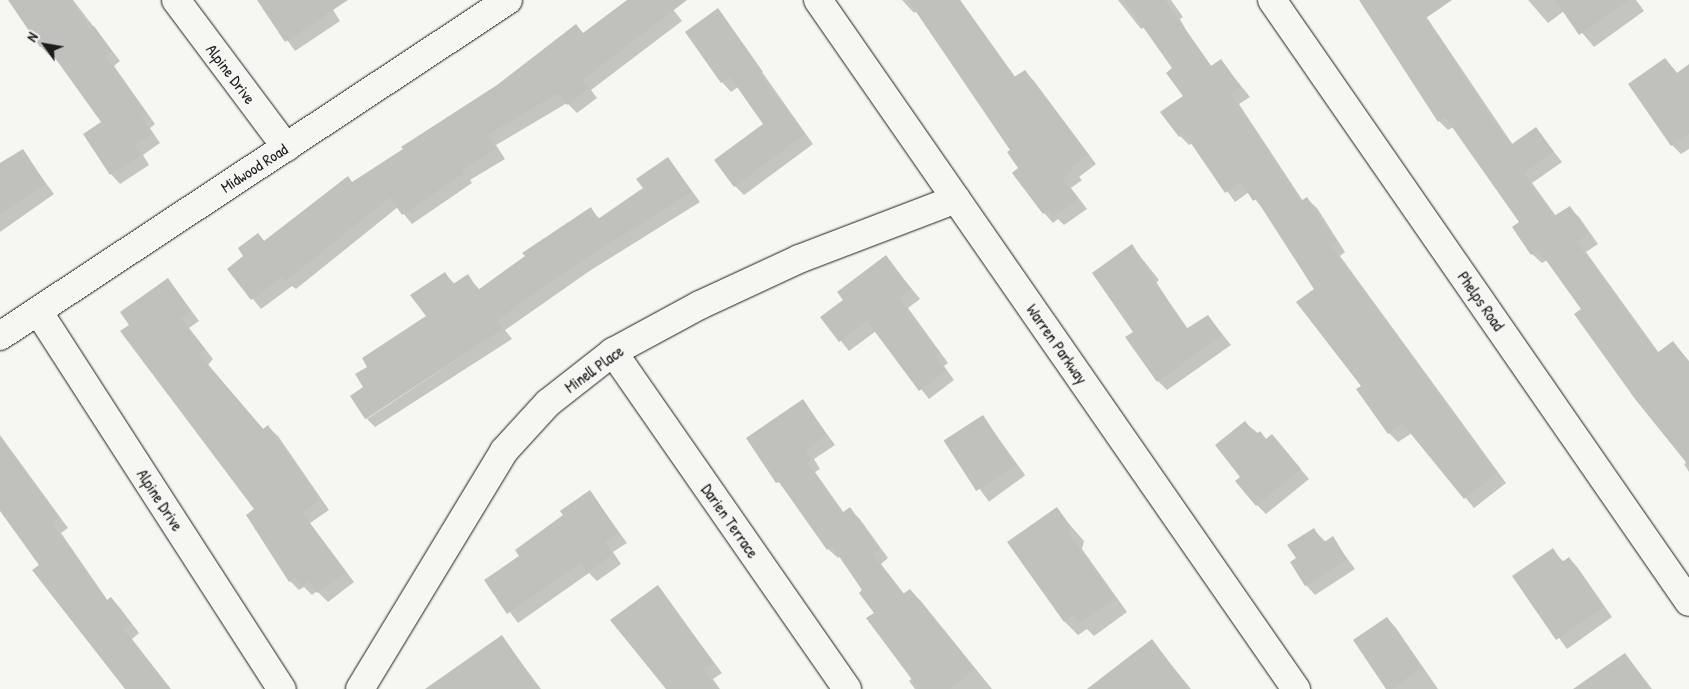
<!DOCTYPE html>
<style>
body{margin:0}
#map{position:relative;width:1689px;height:689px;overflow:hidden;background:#f6f6f2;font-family:"Patrick Hand",sans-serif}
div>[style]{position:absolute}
.shadow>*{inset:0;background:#0003;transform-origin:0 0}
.building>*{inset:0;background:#c0c0bd;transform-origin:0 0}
.roads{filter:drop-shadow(0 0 1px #1c1c1c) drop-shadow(0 0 1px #1c1c1c)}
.street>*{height:28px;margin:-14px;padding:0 14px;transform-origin:14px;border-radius:14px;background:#f6f6f2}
span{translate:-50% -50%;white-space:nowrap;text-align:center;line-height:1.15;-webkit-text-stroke:4px #f6f6f2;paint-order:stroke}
.street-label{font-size:16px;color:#1c1c1c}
.north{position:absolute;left:20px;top:20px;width:50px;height:50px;-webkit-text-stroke:4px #f6f6f2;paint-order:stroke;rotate:302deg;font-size:14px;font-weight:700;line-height:20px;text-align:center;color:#1c1c1c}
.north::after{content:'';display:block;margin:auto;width:18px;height:22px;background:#1c1c1c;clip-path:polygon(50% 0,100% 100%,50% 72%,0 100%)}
</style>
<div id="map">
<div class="shadow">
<div style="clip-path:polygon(10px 0,73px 0,120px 61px,114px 66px,155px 124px,150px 128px,160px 143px,143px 155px,149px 165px,120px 184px,111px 174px,103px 122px,54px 54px,50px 56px,41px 47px)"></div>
<div style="clip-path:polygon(263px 0,327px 0,340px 21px,295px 51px,263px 6px)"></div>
<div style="clip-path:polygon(629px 0,666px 0,682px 21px,591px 90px,597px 98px,577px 113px,567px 103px,496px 145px,505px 159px,470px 180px,472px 183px,412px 224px,398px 207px,296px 289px,292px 286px,261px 309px,229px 269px,245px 257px,258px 235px,265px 242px,498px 86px,576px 26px,584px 34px)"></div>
<div style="clip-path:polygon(902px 0,960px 0,1016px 78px,1025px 72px,1034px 81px,1096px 164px,1079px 177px,1082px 180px,1071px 188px,1087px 209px,1064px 225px,1058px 219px,1053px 223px,1044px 213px,1011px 150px,917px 11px,914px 13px)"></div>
<div style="clip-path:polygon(1118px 0,1171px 0,1183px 17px,1180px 19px,1187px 32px,1212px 67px,1221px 61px,1250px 97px,1239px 104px,1303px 201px,1307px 199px,1317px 208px,1345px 252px,1340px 256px,1506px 483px,1474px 508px,1412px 433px,1398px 442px,1389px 433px,1316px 289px,1264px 210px,1249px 192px,1235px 202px,1193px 143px,1189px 145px,1180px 136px,1184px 96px,1174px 68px,1145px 27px,1141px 29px)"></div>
<div style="clip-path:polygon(1360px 0,1415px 0,1513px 145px,1536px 129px,1562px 162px,1532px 183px,1556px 216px,1569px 208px,1579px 217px,1598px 244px,1586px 252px,1659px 353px,1673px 342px,1689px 361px,1689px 472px,1684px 464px,1687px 462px,1583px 310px,1547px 260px,1542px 263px,1532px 254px,1521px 223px,1454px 127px,1448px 130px,1439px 121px)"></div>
<div style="clip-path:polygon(1528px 0,1636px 0,1644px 11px,1594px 47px,1564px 11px,1548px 23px)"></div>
<div style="clip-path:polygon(718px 10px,813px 144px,744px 195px,735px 186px,764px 124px,738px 87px,731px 92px,722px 82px)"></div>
<div style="clip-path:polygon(1665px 59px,1678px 74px,1689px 75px,1689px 149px,1681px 154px,1672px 145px)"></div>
<div style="clip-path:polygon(22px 151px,54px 194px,0 232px,0 166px)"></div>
<div style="clip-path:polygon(668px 158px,700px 202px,591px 270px,505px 330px,512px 339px,375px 427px,367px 419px,508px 325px,366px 419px,352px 396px,365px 388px,369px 367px,428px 316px,445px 274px,455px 284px,467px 276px,480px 290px,590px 209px,600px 219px,645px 189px)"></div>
<div style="clip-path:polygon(1132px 246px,1159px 280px,1156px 283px,1188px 329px,1208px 316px,1231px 345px,1167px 390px,1158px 381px)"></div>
<div style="clip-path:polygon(886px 257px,920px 299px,908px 308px,948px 363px,944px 366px,954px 380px,929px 399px,876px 331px,849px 351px,822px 317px,844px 301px)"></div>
<div style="clip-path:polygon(168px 279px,199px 321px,189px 328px,213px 359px,208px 365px,264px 430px,268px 427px,278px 436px,329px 510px,310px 523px,354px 582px,328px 602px,317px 591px,312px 595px,304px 587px,299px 590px,290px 581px,255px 510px,131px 325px)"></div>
<div style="clip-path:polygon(803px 401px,835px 445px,814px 459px,820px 469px,815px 472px,844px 513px,849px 509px,859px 518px,888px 558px,881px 564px,905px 595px,910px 591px,920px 600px,992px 689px,915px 689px,909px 681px,912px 678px,864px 590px,840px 556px,838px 558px,828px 549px,747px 438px)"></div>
<div style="left:983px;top:417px;width:72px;height:45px;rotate:54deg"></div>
<div style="clip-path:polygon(1245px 423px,1267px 440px,1272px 436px,1309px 479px,1266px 514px,1257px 505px,1242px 477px)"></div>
<div style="clip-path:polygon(0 435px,68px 528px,61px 533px,108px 601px,111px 599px,120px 608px,139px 633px,132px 639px,171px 689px,126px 689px,0 509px)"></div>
<div style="clip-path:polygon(590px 492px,627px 543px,613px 552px,621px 564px,597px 581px,589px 573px,518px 623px,486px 580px,521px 557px)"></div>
<div style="clip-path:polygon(1056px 509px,1084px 541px,1082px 549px,1127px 612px,1094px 636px,1087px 629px,1078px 635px,1065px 622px,1009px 543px)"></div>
<div style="clip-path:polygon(1314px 530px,1326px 542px,1332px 538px,1355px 569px,1315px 595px,1306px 585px)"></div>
<div style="clip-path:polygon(1552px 550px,1564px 562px,1569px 558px,1578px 568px,1612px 617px,1567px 649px,1514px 576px)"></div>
<div style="clip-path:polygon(657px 586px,722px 673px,713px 679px,720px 689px,668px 689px,612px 620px)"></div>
<div style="clip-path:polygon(1387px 618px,1396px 628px,1438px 689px,1387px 689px)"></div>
<div style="clip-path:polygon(502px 637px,541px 689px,459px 689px)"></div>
<div style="clip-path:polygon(1152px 641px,1191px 689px,1109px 689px)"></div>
<div style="clip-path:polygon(1625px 654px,1652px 689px,1592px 689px)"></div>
</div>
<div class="building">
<div style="clip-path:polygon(8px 0,71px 0,90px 28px,94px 26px,112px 51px,105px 56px,147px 114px,142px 118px,152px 134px,134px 145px,141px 155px,110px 175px,83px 134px,101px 122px,45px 44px,40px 47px)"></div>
<div style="clip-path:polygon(257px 0,348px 0,285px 42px)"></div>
<div style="clip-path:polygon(627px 0,687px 0,582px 80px,589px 88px,567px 105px,558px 93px,488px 135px,496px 149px,462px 170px,464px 173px,402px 215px,390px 197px,286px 281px,283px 277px,251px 300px,227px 269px,243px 256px,238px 248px,258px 233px,264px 241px,348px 176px,352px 182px,403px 149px,401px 147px,497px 85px,576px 24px,583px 33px)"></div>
<div style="clip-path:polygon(908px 0,960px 0,1014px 77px,1025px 70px,1088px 154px,1071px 167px,1073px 170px,1062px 178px,1078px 199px,1053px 217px,1048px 210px,1043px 214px,1012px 173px,1018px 168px,1007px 152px,1010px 150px)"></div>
<div style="clip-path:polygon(1124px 0,1165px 0,1211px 66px,1221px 59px,1241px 87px,1231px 94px,1301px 201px,1307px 197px,1337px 243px,1331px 246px,1497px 473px,1464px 499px,1402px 423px,1388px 434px,1356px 389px,1361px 386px,1296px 302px,1314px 289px,1256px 199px,1253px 201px,1241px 182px,1225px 193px,1184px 133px,1179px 137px,1160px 112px,1183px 96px,1166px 73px,1172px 68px)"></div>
<div style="clip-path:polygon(1359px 0,1452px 0,1426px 18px,1497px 126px,1512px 144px,1536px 127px,1554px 152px,1524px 173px,1554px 216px,1570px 206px,1589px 234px,1577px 242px,1657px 353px,1673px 341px,1689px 362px,1689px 466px,1635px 399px,1574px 314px,1581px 309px,1548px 263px,1537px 250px,1531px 255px,1512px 227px,1519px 222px,1445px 117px,1438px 122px)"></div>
<div style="clip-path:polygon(1555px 0,1628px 0,1579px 35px)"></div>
<div style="clip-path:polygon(718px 8px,763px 72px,760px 74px,805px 134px,734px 187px,714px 160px,763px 124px,730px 77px,721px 83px,685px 32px)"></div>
<div style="clip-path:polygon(1665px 58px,1677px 73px,1689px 64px,1689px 133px,1671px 146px,1628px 84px)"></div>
<div style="clip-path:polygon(23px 149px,46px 184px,0 214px,0 163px)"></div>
<div style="clip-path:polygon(668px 157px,692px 192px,581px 261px,497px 320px,503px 329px,365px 419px,350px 396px,363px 387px,355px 374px,367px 367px,362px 358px,426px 316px,410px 295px,445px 272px,453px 284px,468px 274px,478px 290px,525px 256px,522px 253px,591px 207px,598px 219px,643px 188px,636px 179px)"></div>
<div style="clip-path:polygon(1132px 244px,1186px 329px,1208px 315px,1222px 335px,1157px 382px,1125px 337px,1133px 332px,1092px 273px)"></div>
<div style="clip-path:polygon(886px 255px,911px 289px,899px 298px,940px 353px,935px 356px,946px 371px,919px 391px,867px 321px,839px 342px,820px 317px,843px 300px,837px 292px)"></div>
<div style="clip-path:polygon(168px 278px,191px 311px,180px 318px,205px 349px,199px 354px,263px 429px,268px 425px,320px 500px,302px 513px,346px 572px,317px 593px,309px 581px,302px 587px,295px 578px,289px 582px,246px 515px,254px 509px,120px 331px,129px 325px,120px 312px)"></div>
<div style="clip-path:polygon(803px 399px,827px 435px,805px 450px,811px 459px,807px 462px,842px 513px,850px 507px,879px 549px,872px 554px,903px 594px,910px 589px,975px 669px,950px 689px,919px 689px,866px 618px,874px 613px,859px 593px,862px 590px,832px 546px,827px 550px,779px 482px,776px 483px,746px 438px)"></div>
<div style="left:983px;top:415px;width:60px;height:47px;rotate:57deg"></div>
<div style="clip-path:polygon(1245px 421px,1256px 435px,1260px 431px,1266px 439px,1272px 434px,1301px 469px,1256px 506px,1235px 481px,1240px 477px,1215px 445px)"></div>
<div style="clip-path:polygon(0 437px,59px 518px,52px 523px,107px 600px,111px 597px,131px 623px,123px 629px,170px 689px,125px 689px,32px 570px,39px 565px,0 511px)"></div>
<div style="clip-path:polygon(590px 490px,619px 533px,605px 542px,613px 554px,587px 572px,581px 563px,507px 614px,484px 580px,519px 556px,515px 550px,563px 515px,560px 511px)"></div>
<div style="clip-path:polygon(1057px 507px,1071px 527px,1069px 534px,1115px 598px,1079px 623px,1074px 615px,1064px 622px,1007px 542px)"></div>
<div style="clip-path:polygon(1314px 528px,1323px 543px,1333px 536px,1347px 559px,1305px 586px,1290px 562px,1296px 558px,1287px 545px)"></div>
<div style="clip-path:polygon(1553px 548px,1562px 562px,1569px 557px,1604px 607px,1556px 640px,1512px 576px)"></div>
<div style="clip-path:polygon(658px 585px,714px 663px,704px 669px,718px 689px,666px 689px,610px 620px)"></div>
<div style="clip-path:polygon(1387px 617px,1422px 668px,1391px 689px,1386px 689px,1353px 640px)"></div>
<div style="clip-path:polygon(502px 635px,539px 689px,425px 689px)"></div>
<div style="clip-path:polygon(1152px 639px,1189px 689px,1087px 689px)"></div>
<div style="clip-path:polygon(1625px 653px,1651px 689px,1573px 689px)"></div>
</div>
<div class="roads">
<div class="street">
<div style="left:176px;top:0;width:184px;rotate:53.2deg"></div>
<div style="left:818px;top:0;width:839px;rotate:55.25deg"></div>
<div style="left:1272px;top:0;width:732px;rotate:55.29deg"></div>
<div style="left:38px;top:311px;width:450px;rotate:57.2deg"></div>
<div style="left:0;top:336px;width:609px;rotate:-33.48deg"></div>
<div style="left:613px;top:352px;width:410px;rotate:55.2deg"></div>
<div style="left:360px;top:689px;width:278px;rotate:-58.8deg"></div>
<div style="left:504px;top:451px;width:65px;rotate:-47.5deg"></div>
<div style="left:548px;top:403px;width:83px;rotate:-38.1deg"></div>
<div style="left:613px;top:352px;width:99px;rotate:-28.4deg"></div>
<div style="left:700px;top:305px;width:109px;rotate:-24.9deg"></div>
<div style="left:799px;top:259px;width:168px;rotate:-20.9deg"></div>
</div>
</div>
<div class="street-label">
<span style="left:231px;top:74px;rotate:53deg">Alpine Drive</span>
<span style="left:254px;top:168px;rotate:-33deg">Midwood Road</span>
<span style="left:1481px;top:301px;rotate:55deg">Phelps Road</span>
<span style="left:1057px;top:344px;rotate:55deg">Warren Parkway</span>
<span style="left:594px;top:369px;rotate:-36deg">Minell Place</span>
<span style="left:160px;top:500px;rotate:57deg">Alpine Drive</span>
<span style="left:730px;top:521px;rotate:55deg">Darien Terrace</span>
</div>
<div class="north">N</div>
</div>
